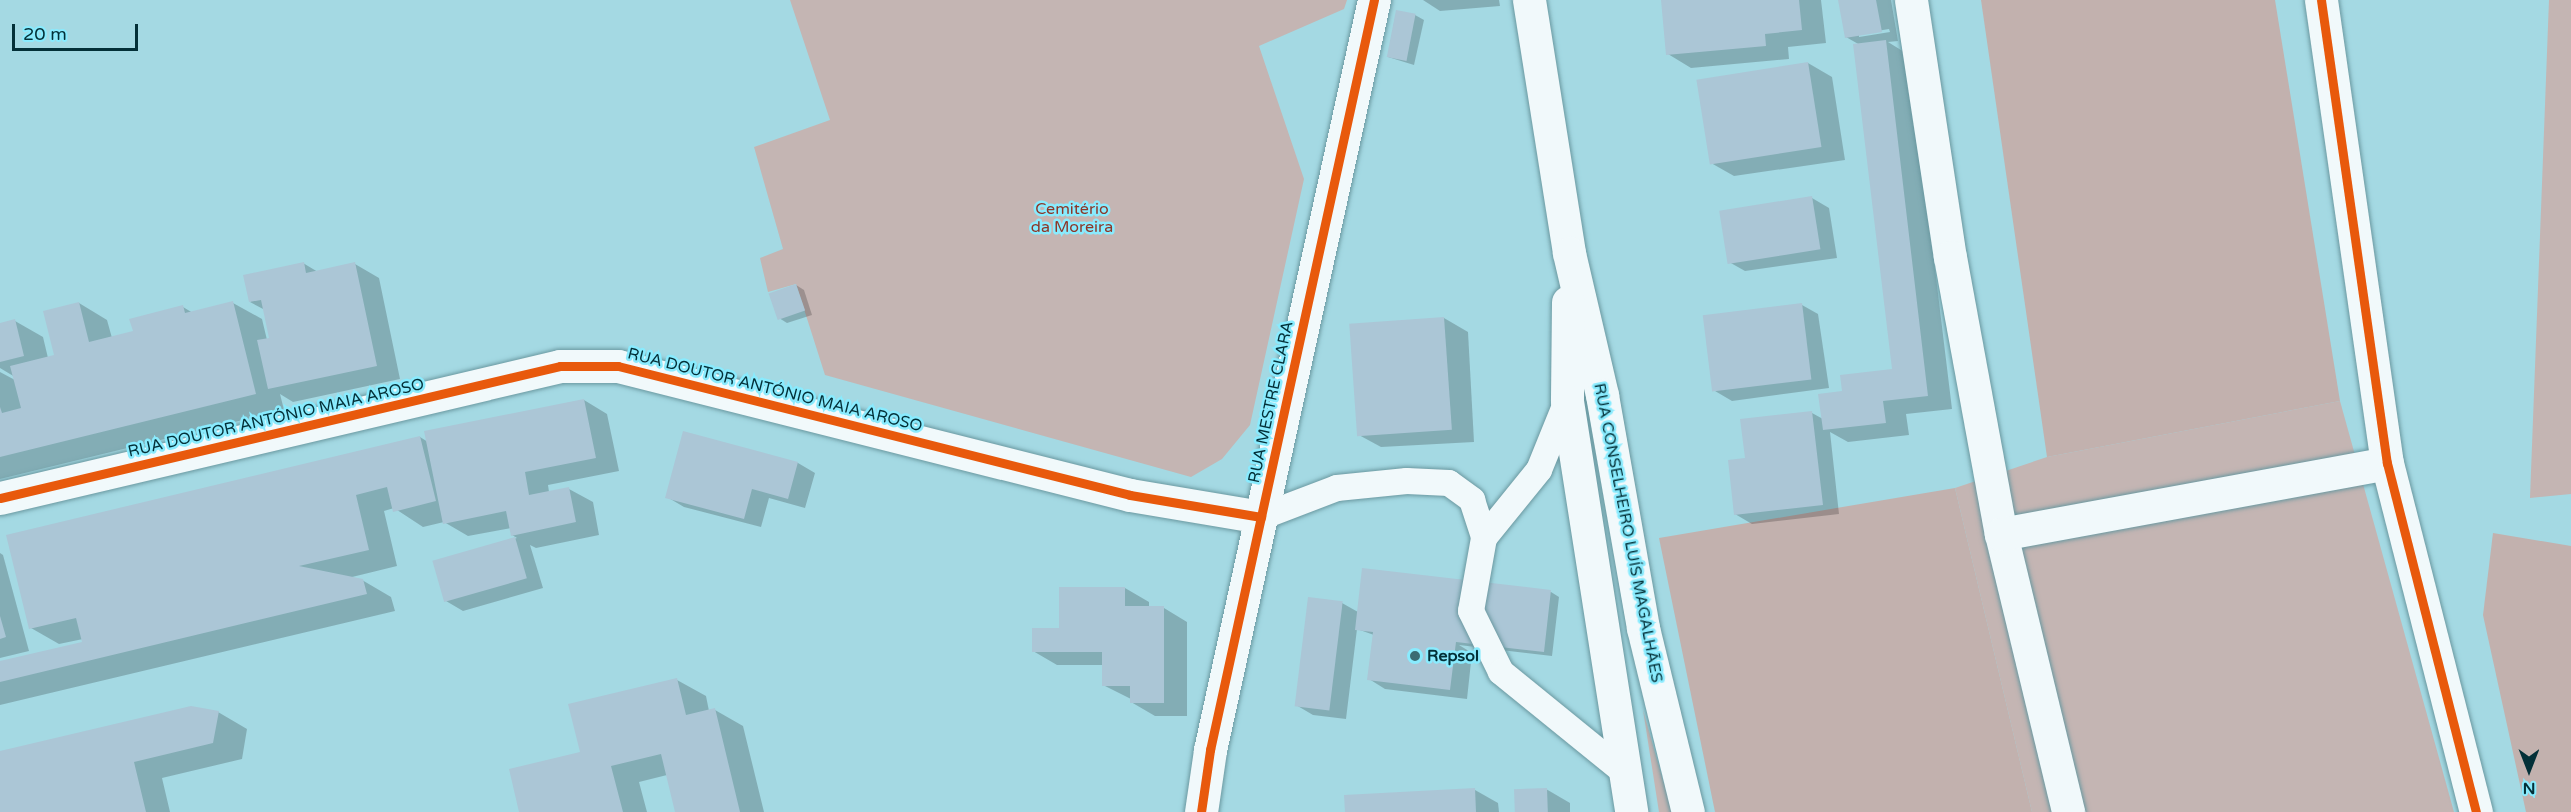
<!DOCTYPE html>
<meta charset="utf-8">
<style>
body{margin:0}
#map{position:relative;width:2571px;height:812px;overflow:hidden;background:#a4d9e3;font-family:"Varela Round",sans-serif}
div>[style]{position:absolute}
.green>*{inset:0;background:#c4b5b3}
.forest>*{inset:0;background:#c2b1ae}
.shadow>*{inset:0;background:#0003}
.building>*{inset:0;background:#abc6d6;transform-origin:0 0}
.roads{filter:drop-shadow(0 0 2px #6a98a0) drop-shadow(0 0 2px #6a98a0)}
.service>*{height:26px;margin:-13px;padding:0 13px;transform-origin:13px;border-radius:13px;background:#f1f9fb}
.minor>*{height:33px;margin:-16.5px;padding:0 16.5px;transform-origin:16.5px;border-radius:16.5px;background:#f1f9fb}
.primary>*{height:33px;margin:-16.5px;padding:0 16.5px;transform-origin:16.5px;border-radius:16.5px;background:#f1f9fb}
.cycleway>*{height:9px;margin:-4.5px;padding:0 4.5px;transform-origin:4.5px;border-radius:4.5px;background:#e8590c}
.dots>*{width:16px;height:16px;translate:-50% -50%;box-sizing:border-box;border:3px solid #89ebfe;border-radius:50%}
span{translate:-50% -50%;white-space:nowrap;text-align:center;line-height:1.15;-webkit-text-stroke:5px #89ebfe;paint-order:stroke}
.park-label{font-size:16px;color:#8d3628}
.street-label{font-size:16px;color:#033038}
.poi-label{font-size:16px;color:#033038;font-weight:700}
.left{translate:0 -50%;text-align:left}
.north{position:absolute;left:2499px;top:740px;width:60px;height:60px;-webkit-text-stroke:4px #89ebfe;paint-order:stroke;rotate:180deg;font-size:16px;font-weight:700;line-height:24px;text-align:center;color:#033038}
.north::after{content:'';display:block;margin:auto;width:21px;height:27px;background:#033038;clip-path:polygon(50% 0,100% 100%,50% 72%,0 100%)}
.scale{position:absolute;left:12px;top:24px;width:126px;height:27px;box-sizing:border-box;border:3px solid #033038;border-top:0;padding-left:8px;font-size:18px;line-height:21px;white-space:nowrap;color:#033038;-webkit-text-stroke:4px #89ebfe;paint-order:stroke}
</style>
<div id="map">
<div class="green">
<div style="clip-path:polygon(790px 0,1347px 0,1344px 9px,1259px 46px,1304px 179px,1250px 425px,1222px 459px,1191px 477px,825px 375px,796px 284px,768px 292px,760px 258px,783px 249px,754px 147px,830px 120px)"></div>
<div style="clip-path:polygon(2549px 0,2571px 0,2571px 494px,2530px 498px)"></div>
<div style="clip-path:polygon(2340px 401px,2454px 812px,2032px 812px,1955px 488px,2047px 457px)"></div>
<div style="clip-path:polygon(1643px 710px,1672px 812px,1659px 812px)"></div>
</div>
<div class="forest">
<div style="clip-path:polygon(1981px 0,2275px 0,2340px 401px,2047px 457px)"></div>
<div style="clip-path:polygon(1955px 488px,2032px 812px,1715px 812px,1659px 538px)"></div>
<div style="clip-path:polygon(2493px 533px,2571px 546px,2571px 812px,2526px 812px,2483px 615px)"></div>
</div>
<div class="shadow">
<div style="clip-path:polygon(1423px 0,1499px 0,1500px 6px,1440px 11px)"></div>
<div style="clip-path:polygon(1662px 0,1821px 0,1826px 43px,1788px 47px,1789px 59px,1691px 68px,1668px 54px)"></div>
<div style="clip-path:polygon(evenodd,1839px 0,1891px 0,1898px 41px,1888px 42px,1909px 55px,1952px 409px,1906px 414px,1909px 435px,1848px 442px,1830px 432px,1839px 514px,1752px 524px,1735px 514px,1746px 460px,1812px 413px,1823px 419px,1843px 392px,1894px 370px,1860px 45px,1846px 37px,1839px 0,1889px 29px,1890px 32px,1859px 37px,1859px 34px,1889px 29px)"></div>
<div style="clip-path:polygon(1415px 15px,1424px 20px,1414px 65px,1388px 57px)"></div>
<div style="clip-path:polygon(1808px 63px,1832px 77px,1845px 160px,1734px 176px,1711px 163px)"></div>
<div style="clip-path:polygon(1812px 198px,1829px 208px,1837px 258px,1745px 271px,1729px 262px)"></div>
<div style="clip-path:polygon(303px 263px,318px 272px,355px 264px,379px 278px,400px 379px,293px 402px,280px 394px,284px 410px,0 479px,0 372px,15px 380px,15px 377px,0 368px,0 325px,15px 321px,43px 337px,48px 358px,55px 356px,79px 303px,107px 320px,112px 338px,134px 332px,183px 307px,193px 313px,233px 303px,262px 319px,267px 340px,271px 339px,265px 310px,250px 302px)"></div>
<div style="clip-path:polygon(796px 285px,804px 290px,812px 315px,787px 323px,779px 318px)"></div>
<div style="clip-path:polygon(1802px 305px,1818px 314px,1829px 388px,1732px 401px,1715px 391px)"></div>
<div style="clip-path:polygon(1444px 318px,1468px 332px,1474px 442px,1381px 447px,1357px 434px)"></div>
<div style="clip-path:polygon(584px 400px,607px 414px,619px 471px,548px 485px,549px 492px,569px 489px,593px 502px,599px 535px,536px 548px,530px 545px,543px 588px,463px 611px,446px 601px,434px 562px,517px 538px,512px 535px,511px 528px,468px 536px,444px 522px,423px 527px,394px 508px,384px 511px,397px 566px,348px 578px,362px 580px,391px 597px,395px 611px,0 705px,0 663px,83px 643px,83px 639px,59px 644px,31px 628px,420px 437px,428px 442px)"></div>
<div style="clip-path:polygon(684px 433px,798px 463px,815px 473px,805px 508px,769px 498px,761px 527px,684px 507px,667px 497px)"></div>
<div style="clip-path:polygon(0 553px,3px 555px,29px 651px,0 658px)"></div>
<div style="clip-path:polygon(1125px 588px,1149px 602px,1149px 608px,1164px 608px,1187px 622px,1187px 716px,1155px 716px,1131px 702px,1131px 699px,1103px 685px,1103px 665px,1057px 665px,1033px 651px,1060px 630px)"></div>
<div style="clip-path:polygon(1551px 592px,1559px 597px,1552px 656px,1459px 645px,1472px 653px,1467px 699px,1385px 689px,1369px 679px,1374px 635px,1357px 629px,1346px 719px,1313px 715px,1296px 705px,1342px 603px,1358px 612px)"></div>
<div style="clip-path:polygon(677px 680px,706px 696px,709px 711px,715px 710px,743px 726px,764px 812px,677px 812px,667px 775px,639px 782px,647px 812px,521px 812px,582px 754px)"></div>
<div style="clip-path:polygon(218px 712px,247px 729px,242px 759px,162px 778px,170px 812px,0 812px,0 753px)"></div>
<div style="clip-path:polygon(1546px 789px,1570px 803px,1570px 812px,1517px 812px)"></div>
<div style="clip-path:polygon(1475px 790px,1498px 803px,1499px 812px,1346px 812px)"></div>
</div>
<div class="building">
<div style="clip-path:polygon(1661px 0,1799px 0,1802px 30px,1765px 34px,1766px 46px,1666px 55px)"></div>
<div style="clip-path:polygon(1838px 0,1876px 0,1882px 32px,1845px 38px)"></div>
<div style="left:1396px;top:10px;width:20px;height:48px;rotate:11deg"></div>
<div style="clip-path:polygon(1886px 40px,1928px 396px,1883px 401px,1886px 423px,1823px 430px,1818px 394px,1842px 391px,1840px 375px,1892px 369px,1853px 44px)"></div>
<div style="left:1808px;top:62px;width:86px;height:113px;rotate:81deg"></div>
<div style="left:1812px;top:196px;width:54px;height:94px;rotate:81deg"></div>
<div style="clip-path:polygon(304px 262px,306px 273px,355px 262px,377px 366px,268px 389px,257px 340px,269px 338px,261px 300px,249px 302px,243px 275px)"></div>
<div style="left:796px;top:284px;width:28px;height:29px;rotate:71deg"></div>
<div style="clip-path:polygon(233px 301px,256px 394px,0 457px,0 407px,2px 413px,21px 408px,10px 366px,54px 355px,43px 311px,79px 302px,89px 342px,133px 331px,129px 319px,183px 305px,185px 313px)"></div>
<div style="left:1802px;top:303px;width:77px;height:100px;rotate:83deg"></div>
<div style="left:1444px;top:317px;width:113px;height:95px;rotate:86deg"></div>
<div style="clip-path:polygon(15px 319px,24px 356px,0 362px,0 323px)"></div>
<div style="clip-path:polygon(584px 399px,596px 458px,525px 472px,529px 495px,569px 487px,576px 522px,511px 536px,506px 511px,443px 524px,424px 431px)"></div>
<div style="clip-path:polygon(1812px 411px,1823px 505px,1734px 515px,1728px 460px,1745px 458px,1740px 419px)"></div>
<div style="clip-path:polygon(683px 431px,798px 462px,788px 499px,752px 489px,744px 519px,665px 498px)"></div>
<div style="clip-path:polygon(420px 436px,436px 501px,393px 512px,387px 487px,356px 495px,369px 550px,299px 566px,363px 579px,367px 594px,0 682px,0 661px,82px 642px,76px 618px,29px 629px,6px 535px)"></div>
<div style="left:515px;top:537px;width:43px;height:86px;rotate:74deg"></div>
<div style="clip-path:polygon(1362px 568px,1551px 590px,1544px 652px,1456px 642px,1450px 690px,1367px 680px,1373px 632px,1355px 630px)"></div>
<div style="clip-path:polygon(1059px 587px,1125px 587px,1125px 606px,1164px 606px,1164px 703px,1130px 703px,1130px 686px,1102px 686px,1102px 652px,1032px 652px,1032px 628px,1059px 628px)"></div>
<div style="left:1308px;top:597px;width:35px;height:110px;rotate:7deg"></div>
<div style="clip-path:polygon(0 616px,6px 637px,0 639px)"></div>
<div style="clip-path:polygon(677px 678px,686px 715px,715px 708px,740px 812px,675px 812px,661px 754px,611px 766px,623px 812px,519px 812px,509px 769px,580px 752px,568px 704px)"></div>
<div style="clip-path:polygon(191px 706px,219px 711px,213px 743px,134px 762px,146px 812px,0 812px,0 751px)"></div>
<div style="clip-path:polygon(1475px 788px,1476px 812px,1345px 812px,1344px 795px)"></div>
<div style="left:1547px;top:788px;width:24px;height:33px;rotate:88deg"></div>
</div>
<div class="roads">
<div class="service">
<div style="left:1567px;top:401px;width:74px;rotate:112.1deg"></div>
<div style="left:1539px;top:470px;width:87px;rotate:129deg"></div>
<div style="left:1484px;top:538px;width:74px;rotate:100.1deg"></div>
<div style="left:1471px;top:611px;width:68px;rotate:63.8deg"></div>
<div style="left:1501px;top:672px;width:157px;rotate:39.1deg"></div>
<div style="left:1261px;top:517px;width:81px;rotate:-20.9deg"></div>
<div style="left:1337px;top:488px;width:70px;rotate:-5.7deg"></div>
<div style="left:1407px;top:481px;width:42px;rotate:2.7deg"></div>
<div style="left:1449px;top:483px;width:29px;rotate:36deg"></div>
<div style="left:1472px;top:500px;width:40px;rotate:72deg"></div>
</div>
<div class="minor">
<div style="left:1911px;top:0;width:260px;rotate:81.4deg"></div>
<div style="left:1950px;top:257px;width:282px;rotate:79.6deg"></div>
<div style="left:2001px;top:534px;width:286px;rotate:76.4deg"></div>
<div style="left:2321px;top:0;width:468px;rotate:81.9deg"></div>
<div style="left:2387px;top:463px;width:360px;rotate:75.7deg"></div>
<div style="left:0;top:498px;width:575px;rotate:-13.26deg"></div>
<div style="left:560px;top:366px;width:58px"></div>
<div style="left:618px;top:366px;width:528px;rotate:14.14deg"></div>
<div style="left:1130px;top:495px;width:133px;rotate:9.5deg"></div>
<div style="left:2001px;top:534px;width:392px;rotate:-10.4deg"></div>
<div style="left:1201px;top:812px;width:63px;rotate:-81.7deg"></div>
<div style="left:1210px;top:750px;width:768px;rotate:-77.67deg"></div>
</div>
<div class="primary">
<div style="left:1529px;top:0;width:256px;rotate:81deg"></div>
<div style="left:1569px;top:253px;width:146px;rotate:76.9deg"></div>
<div style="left:1602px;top:395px;width:237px;rotate:80deg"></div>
<div style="left:1643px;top:628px;width:189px;rotate:76.3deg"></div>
<div style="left:1568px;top:302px;width:99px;rotate:90.6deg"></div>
<div style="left:1567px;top:401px;width:416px;rotate:81.1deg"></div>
</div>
</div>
<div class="cycleway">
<div style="left:2321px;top:0;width:468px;rotate:81.9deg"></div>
<div style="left:2387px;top:463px;width:360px;rotate:75.7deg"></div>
<div style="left:0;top:498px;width:575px;rotate:-13.26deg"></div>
<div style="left:560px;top:366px;width:58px"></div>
<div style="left:618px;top:366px;width:528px;rotate:14.14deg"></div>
<div style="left:1130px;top:495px;width:133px;rotate:9.5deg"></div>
<div style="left:1201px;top:812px;width:63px;rotate:-81.7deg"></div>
<div style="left:1210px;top:750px;width:768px;rotate:-77.67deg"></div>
</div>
<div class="dots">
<div style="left:1415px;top:656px;background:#3b6b74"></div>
</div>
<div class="park-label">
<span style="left:1072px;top:218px">Cemitério<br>da Moreira</span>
</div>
<div class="street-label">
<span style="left:775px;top:390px;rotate:14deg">RUA DOUTOR ANTÓNIO MAIA AROSO</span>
<span style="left:1271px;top:402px;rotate:-78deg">RUA MESTRE CLARA</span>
<span style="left:276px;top:418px;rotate:-13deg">RUA DOUTOR ANTÓNIO MAIA AROSO</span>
<span style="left:1628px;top:533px;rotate:79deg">RUA CONSELHEIRO LUÍS MAGALHÃES</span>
</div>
<div class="poi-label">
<span class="left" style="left:1427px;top:656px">Repsol</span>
</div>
<div class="north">N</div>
<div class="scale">20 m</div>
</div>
